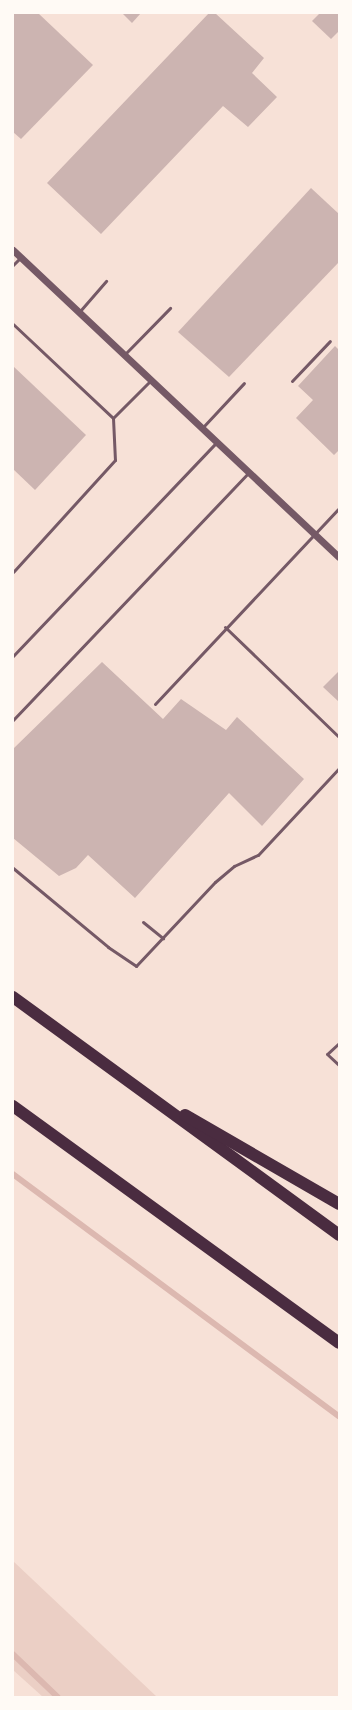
<!DOCTYPE html>
<style>
body{margin:0}
#map{position:relative;width:352px;height:1710px;overflow:hidden;background:#f7e1d7;font-family:"Roboto Condensed",sans-serif}
div>[style]{position:absolute}
.green>*{inset:0;background:#ebcfc5}
.stream>*{height:5.5px;margin:-2.75px;padding:0 2.75px;transform-origin:2.75px;border-radius:2.75px;background:#dcb8b0}
.building>*{inset:0;background:#ccb4b1}
.service>*{height:3px;margin:-1.5px;padding:0 1.5px;transform-origin:1.5px;border-radius:1.5px;background:#755966}
.tertiary>*{height:7px;margin:-3.5px;padding:0 3.5px;transform-origin:3.5px;border-radius:3.5px;background:#755966}
.motorway>*{height:12px;margin:-6px;padding:0 6px;transform-origin:6px;border-radius:6px;background:#4a2c40}
span{translate:-50% -50%;white-space:nowrap;text-align:center;line-height:1.15;-webkit-text-stroke:4px #fffaf5;paint-order:stroke}
.frame{position:absolute;inset:0;border:14px solid #fffaf5;pointer-events:none}
</style>
<div id="map">
<div class="green">
<div style="clip-path:polygon(13px 1561px,157px 1697px,43px 1697px,13px 1670px)"></div>
</div>
<div class="stream">
<div style="left:13px;top:1174px;width:406px;rotate:36.6deg"></div>
<div style="left:13px;top:1654px;width:62px;rotate:43.7deg"></div>
</div>
<div class="building">
<div style="clip-path:polygon(13px 13px,38px 13px,93px 65px,21px 139px,13px 132px)"></div>
<div style="clip-path:polygon(122px 13px,141px 13px,132px 23px)"></div>
<div style="clip-path:polygon(209px 13px,215px 13px,264px 58px,252px 73px,277px 97px,248px 127px,223px 106px,101px 234px,47px 183px)"></div>
<div style="clip-path:polygon(320px 13px,339px 13px,339px 31px,331px 39px,312px 21px)"></div>
<div style="clip-path:polygon(311px 188px,339px 214px,339px 262px,229px 377px,178px 332px)"></div>
<div style="clip-path:polygon(335px 346px,339px 350px,339px 450px,334px 455px,296px 418px,313px 400px,298px 386px)"></div>
<div style="clip-path:polygon(13px 366px,86px 435px,35px 490px,13px 469px)"></div>
<div style="clip-path:polygon(102px 662px,163px 719px,181px 699px,226px 730px,237px 717px,304px 779px,262px 826px,229px 793px,135px 898px,88px 855px,76px 868px,59px 876px,13px 838px,13px 749px)"></div>
<div style="clip-path:polygon(339px 671px,339px 702px,323px 687px)"></div>
</div>
<div class="service">
<div style="left:13px;top:265px;width:10px;rotate:-45deg"></div>
<div style="left:80px;top:311px;width:40px;rotate:-49deg"></div>
<div style="left:13px;top:324px;width:137px;rotate:43.2deg"></div>
<div style="left:113px;top:418px;width:42px;rotate:87.3deg"></div>
<div style="left:115px;top:460px;width:151px;rotate:132.3deg"></div>
<div style="left:124px;top:355px;width:66px;rotate:-45.6deg"></div>
<div style="left:292px;top:381px;width:55px;rotate:-46.5deg"></div>
<div style="left:113px;top:418px;width:52px;rotate:-45deg"></div>
<div style="left:203px;top:427px;width:60px;rotate:-47deg"></div>
<div style="left:225px;top:627px;width:158px;rotate:44deg"></div>
<div style="left:13px;top:656px;width:296px;rotate:-46.4deg"></div>
<div style="left:155px;top:704px;width:269px;rotate:-46.8deg"></div>
<div style="left:13px;top:720px;width:341px;rotate:-46.4deg"></div>
<div style="left:13px;top:868px;width:124px;rotate:39.7deg"></div>
<div style="left:108px;top:947px;width:34px;rotate:34deg"></div>
<div style="left:136px;top:966px;width:115px;rotate:-46.8deg"></div>
<div style="left:215px;top:882px;width:25px;rotate:-40deg"></div>
<div style="left:234px;top:866px;width:26px;rotate:-25deg"></div>
<div style="left:258px;top:855px;width:119px;rotate:-47deg"></div>
<div style="left:143px;top:922px;width:26px;rotate:39deg"></div>
<div style="left:339px;top:1043px;width:16px;rotate:137deg"></div>
<div style="left:327px;top:1054px;width:16px;rotate:43deg"></div>
</div>
<div class="tertiary">
<div style="left:13px;top:250px;width:448px;rotate:43.3deg"></div>
</div>
<div class="motorway">
<div style="left:13px;top:997px;width:404px;rotate:36.1deg"></div>
<div style="left:13px;top:1106px;width:403px;rotate:36deg"></div>
<div style="left:185px;top:1115px;width:178px;rotate:30deg"></div>
</div>
<div class="frame"></div>
</div>
